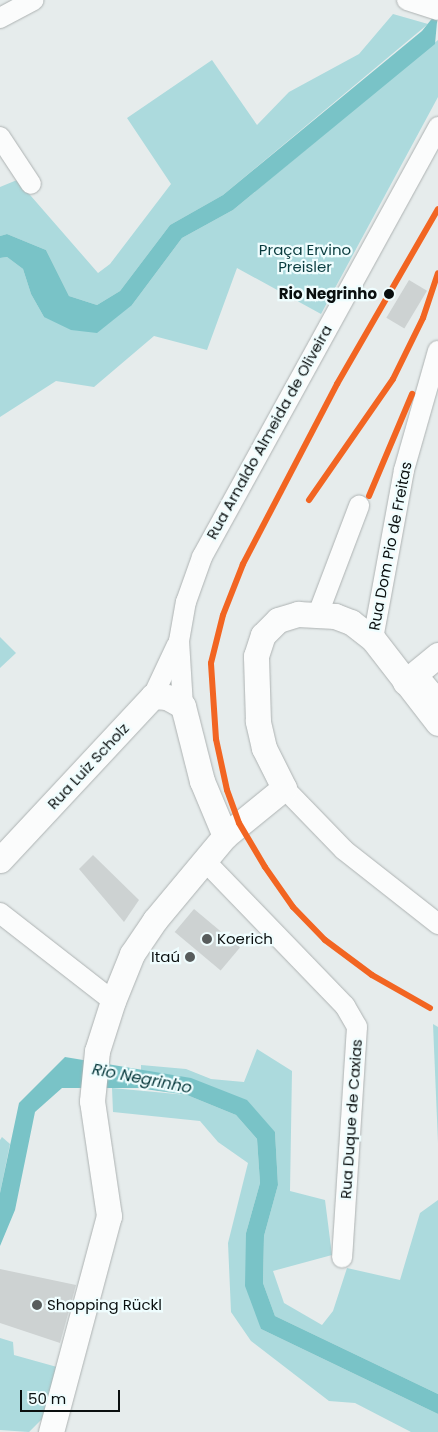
<!DOCTYPE html>
<meta charset="utf-8">
<style>
body{margin:0}
#map{position:relative;width:438px;height:1432px;overflow:hidden;background:#e6ecec;font-family:Poppins,sans-serif}
div>[style]{position:absolute}
.green>*{inset:0;background:#acdadd}
.water>*{inset:0;background:#79c3c7}
.building>*{inset:0;background:#cdd2d2;transform-origin:0 0}
.roads{filter:drop-shadow(0 0 1px #adb2b2) drop-shadow(0 0 1px #adb2b2)}
.minor>*{height:20px;margin:-10px;padding:0 10px;transform-origin:10px;border-radius:10px;background:#fbfcfc}
.major>*{height:25px;margin:-12.5px;padding:0 12.5px;transform-origin:12.5px;border-radius:12.5px;background:#fbfcfc}
.rail-1>*{height:6px;margin:-3px;padding:0 3px;transform-origin:3px;border-radius:3px;background:#f26522}
.dots>*{width:14px;height:14px;translate:-50% -50%;box-sizing:border-box;border:2px solid #effdfe;border-radius:50%}
span{translate:-50% -50%;white-space:nowrap;text-align:center;line-height:1.15;-webkit-text-stroke:4.5px #effdfe;paint-order:stroke}
.park-label{font-size:15px;color:#0a3c3f}
.stop-label{font-size:15px;color:#0a0f0f;font-weight:700}
.right{translate:-100% -50%;text-align:right}
.street-label{font-size:15px;color:#0a0f0f}
.poi-label{font-size:15px;color:#0a0f0f}
.left{translate:0 -50%;text-align:left}
.water-label{font-size:16px;color:#033639;font-style:italic}
.scale{position:absolute;left:20px;top:1390px;width:100px;height:22px;box-sizing:border-box;border:2px solid #0a0f0f;border-top:0;padding-left:6px;font-size:15px;line-height:18px;white-space:nowrap;color:#0a0f0f;-webkit-text-stroke:4px #effdfe;paint-order:stroke}
</style>
<div id="map">
<div class="green">
<div style="clip-path:polygon(393px 14px,428px 24px,223px 195px,170px 225px,120px 291px,97px 305px,69px 296px,46px 250px,7px 234px,0 236px,0 187px,17px 180px,98px 273px,110px 264px,171px 184px,127px 118px,212px 60px,257px 125px,289px 92px,359px 54px)"></div>
<div style="clip-path:polygon(438px 40px,438px 97px,321px 314px,237px 268px,207px 350px,154px 336px,94px 387px,56px 381px,0 417px,0 258px,7px 257px,23px 269px,31px 294px,44px 317px,132px 305px,182px 238px,233px 210px)"></div>
<div style="clip-path:polygon(0 637px,16px 653px,0 668px)"></div>
<div style="clip-path:polygon(433px 1024px,438px 1027px,438px 1143px)"></div>
<div style="clip-path:polygon(257px 1049px,292px 1071px,290px 1191px,325px 1200px,332px 1255px,273px 1271px,284px 1303px,322px 1325px,333px 1311px,347px 1268px,400px 1280px,420px 1213px,438px 1200px,438px 1394px,275px 1316px,263px 1283px,264px 1236px,278px 1185px,275px 1132px,141px 1071px,141px 1065px,186px 1069px,211px 1079px,244px 1082px)"></div>
<div style="clip-path:polygon(112px 1088px,187px 1095px,236px 1115px,257px 1139px,260px 1183px,246px 1233px,261px 1329px,438px 1414px,438px 1432px,411px 1432px,355px 1403px,329px 1401px,251px 1341px,231px 1312px,228px 1243px,248px 1163px,218px 1142px,200px 1121px,113px 1112px)"></div>
<div style="clip-path:polygon(2px 1137px,10px 1144px,0 1193px,0 1140px)"></div>
<div style="clip-path:polygon(0 1338px,13px 1342px,14px 1355px,57px 1367px,44px 1417px,29px 1432px,0 1430px)"></div>
</div>
<div class="water">
<div style="clip-path:polygon(438px 11px,435px 44px,233px 210px,182px 238px,132px 305px,97px 333px,71px 330px,44px 317px,31px 294px,23px 269px,7px 257px,0 258px,0 236px,7px 234px,46px 250px,69px 296px,97px 305px,120px 291px,170px 225px,223px 195px,422px 31px)"></div>
<div style="clip-path:polygon(65px 1057px,191px 1078px,247px 1100px,275px 1132px,278px 1185px,264px 1236px,263px 1283px,275px 1316px,438px 1394px,438px 1414px,261px 1329px,245px 1286px,246px 1233px,260px 1183px,257px 1139px,236px 1115px,187px 1095px,138px 1088px,62px 1088px,35px 1112px,15px 1210px,0 1246px,0 1193px,19px 1103px)"></div>
</div>
<div class="building">
<div style="left:409px;top:280px;width:21px;height:44px;rotate:31deg"></div>
<div style="clip-path:polygon(93px 855px,139px 900px,124px 922px,79px 869px)"></div>
<div style="left:194px;top:909px;width:60px;height:30px;rotate:40deg"></div>
<div style="clip-path:polygon(0 1269px,76px 1285px,60px 1343px,0 1323px)"></div>
</div>
<div class="roads">
<div class="minor">
<div style="left:407px;top:0;width:33px;rotate:18deg"></div>
<div style="left:0;top:18px;width:38px;rotate:-28deg"></div>
<div style="left:0;top:137px;width:56px;rotate:56.6deg"></div>
<div style="left:318px;top:614px;width:116px;rotate:-69.2deg"></div>
<div style="left:373px;top:639px;width:172px;rotate:-79.6deg"></div>
<div style="left:404px;top:470px;width:124px;rotate:-74.1deg"></div>
<div style="left:416px;top:673px;width:34px;rotate:50deg"></div>
<div style="left:153px;top:696px;width:56px;rotate:-64.8deg"></div>
<div style="left:183px;top:706px;width:65px;rotate:-93.5deg"></div>
<div style="left:179px;top:641px;width:40px;rotate:-80deg"></div>
<div style="left:186px;top:602px;width:48px;rotate:-70.4deg"></div>
<div style="left:202px;top:557px;width:491px;rotate:-61.2deg"></div>
<div style="left:284px;top:788px;width:86px;rotate:45.9deg"></div>
<div style="left:344px;top:850px;width:120px;rotate:38.2deg"></div>
<div style="left:204px;top:860px;width:203px;rotate:46deg"></div>
<div style="left:345px;top:1006px;width:24px;rotate:60deg"></div>
<div style="left:357px;top:1027px;width:231px;rotate:93.7deg"></div>
<div style="left:0;top:913px;width:143px;rotate:37.9deg"></div>
</div>
<div class="major">
<div style="left:405px;top:682px;width:43px;rotate:-39.3deg"></div>
<div style="left:0;top:860px;width:224px;rotate:-47deg"></div>
<div style="left:153px;top:696px;width:14px;rotate:4deg"></div>
<div style="left:167px;top:697px;width:18px;rotate:29deg"></div>
<div style="left:183px;top:706px;width:77px;rotate:75.8deg"></div>
<div style="left:202px;top:781px;width:60px;rotate:67.3deg"></div>
<div style="left:51px;top:1432px;width:224px;rotate:-75deg"></div>
<div style="left:109px;top:1216px;width:116px;rotate:-98.4deg"></div>
<div style="left:92px;top:1101px;width:50px;rotate:-84.3deg"></div>
<div style="left:97px;top:1051px;width:52px;rotate:-72.3deg"></div>
<div style="left:113px;top:1001px;width:51px;rotate:-68deg"></div>
<div style="left:132px;top:954px;width:41px;rotate:-55.9deg"></div>
<div style="left:155px;top:920px;width:109px;rotate:-50.2deg"></div>
<div style="left:225px;top:836px;width:76px;rotate:-39.1deg"></div>
<div style="left:284px;top:788px;width:45px;rotate:-116.6deg"></div>
<div style="left:264px;top:748px;width:28px;rotate:-103deg"></div>
<div style="left:258px;top:721px;width:65px;rotate:-91.8deg"></div>
<div style="left:256px;top:656px;width:22px;rotate:-72deg"></div>
<div style="left:263px;top:635px;width:21px;rotate:-45deg"></div>
<div style="left:278px;top:620px;width:21px;rotate:-17deg"></div>
<div style="left:298px;top:614px;width:37px;rotate:3deg"></div>
<div style="left:335px;top:616px;width:17px;rotate:21deg"></div>
<div style="left:351px;top:622px;width:28px;rotate:38deg"></div>
<div style="left:373px;top:639px;width:106px;rotate:52.3deg"></div>
</div>
</div>
<div class="rail-1">
<div style="left:369px;top:496px;width:111px;rotate:-67.1deg"></div>
<div style="left:309px;top:500px;width:147px;rotate:-55.2deg"></div>
<div style="left:393px;top:379px;width:68px;rotate:-63.8deg"></div>
<div style="left:423px;top:318px;width:47px;rotate:-71.6deg"></div>
<div style="left:430px;top:1008px;width:67px;rotate:-150.4deg"></div>
<div style="left:372px;top:975px;width:59px;rotate:-143.3deg"></div>
<div style="left:325px;top:940px;width:46px;rotate:-134.1deg"></div>
<div style="left:293px;top:907px;width:49px;rotate:-125deg"></div>
<div style="left:265px;top:867px;width:51px;rotate:-120.6deg"></div>
<div style="left:239px;top:823px;width:35px;rotate:-110deg"></div>
<div style="left:227px;top:790px;width:52px;rotate:-102.2deg"></div>
<div style="left:216px;top:739px;width:76px;rotate:-93.8deg"></div>
<div style="left:211px;top:663px;width:49px;rotate:-76deg"></div>
<div style="left:223px;top:615px;width:55px;rotate:-68.6deg"></div>
<div style="left:243px;top:564px;width:203px;rotate:-62.4deg"></div>
<div style="left:337px;top:384px;width:202px;rotate:-60deg"></div>
</div>
<div class="dots">
<div style="left:389px;top:294px;background:#0a0f0f"></div>
<div style="left:207px;top:939px;background:#575c5c"></div>
<div style="left:190px;top:957px;background:#575c5c"></div>
<div style="left:37px;top:1305px;background:#575c5c"></div>
</div>
<div class="park-label">
<span style="left:305px;top:258px">Praça Ervino<br>Preisler</span>
</div>
<div class="stop-label">
<span class="right" style="left:377px;top:294px">Rio Negrinho</span>
</div>
<div class="street-label">
<span style="left:269px;top:432px;rotate:-61deg">Rua Arnaldo Almeida de Oliveira</span>
<span style="left:390px;top:546px;rotate:-79deg">Rua Dom Pio de Freitas</span>
<span style="left:88px;top:766px;rotate:-47deg">Rua Luiz Scholz</span>
<span style="left:351px;top:1119px;rotate:-86deg">Rua Duque de Caxias</span>
</div>
<div class="poi-label">
<span class="left" style="left:217px;top:939px">Koerich</span>
<span class="right" style="left:180px;top:957px">Itaú</span>
<span class="left" style="left:47px;top:1305px">Shopping Rückl</span>
</div>
<div class="water-label">
<span style="left:142px;top:1079px;rotate:11deg">Rio Negrinho</span>
</div>
<div class="scale">50 m</div>
</div>
